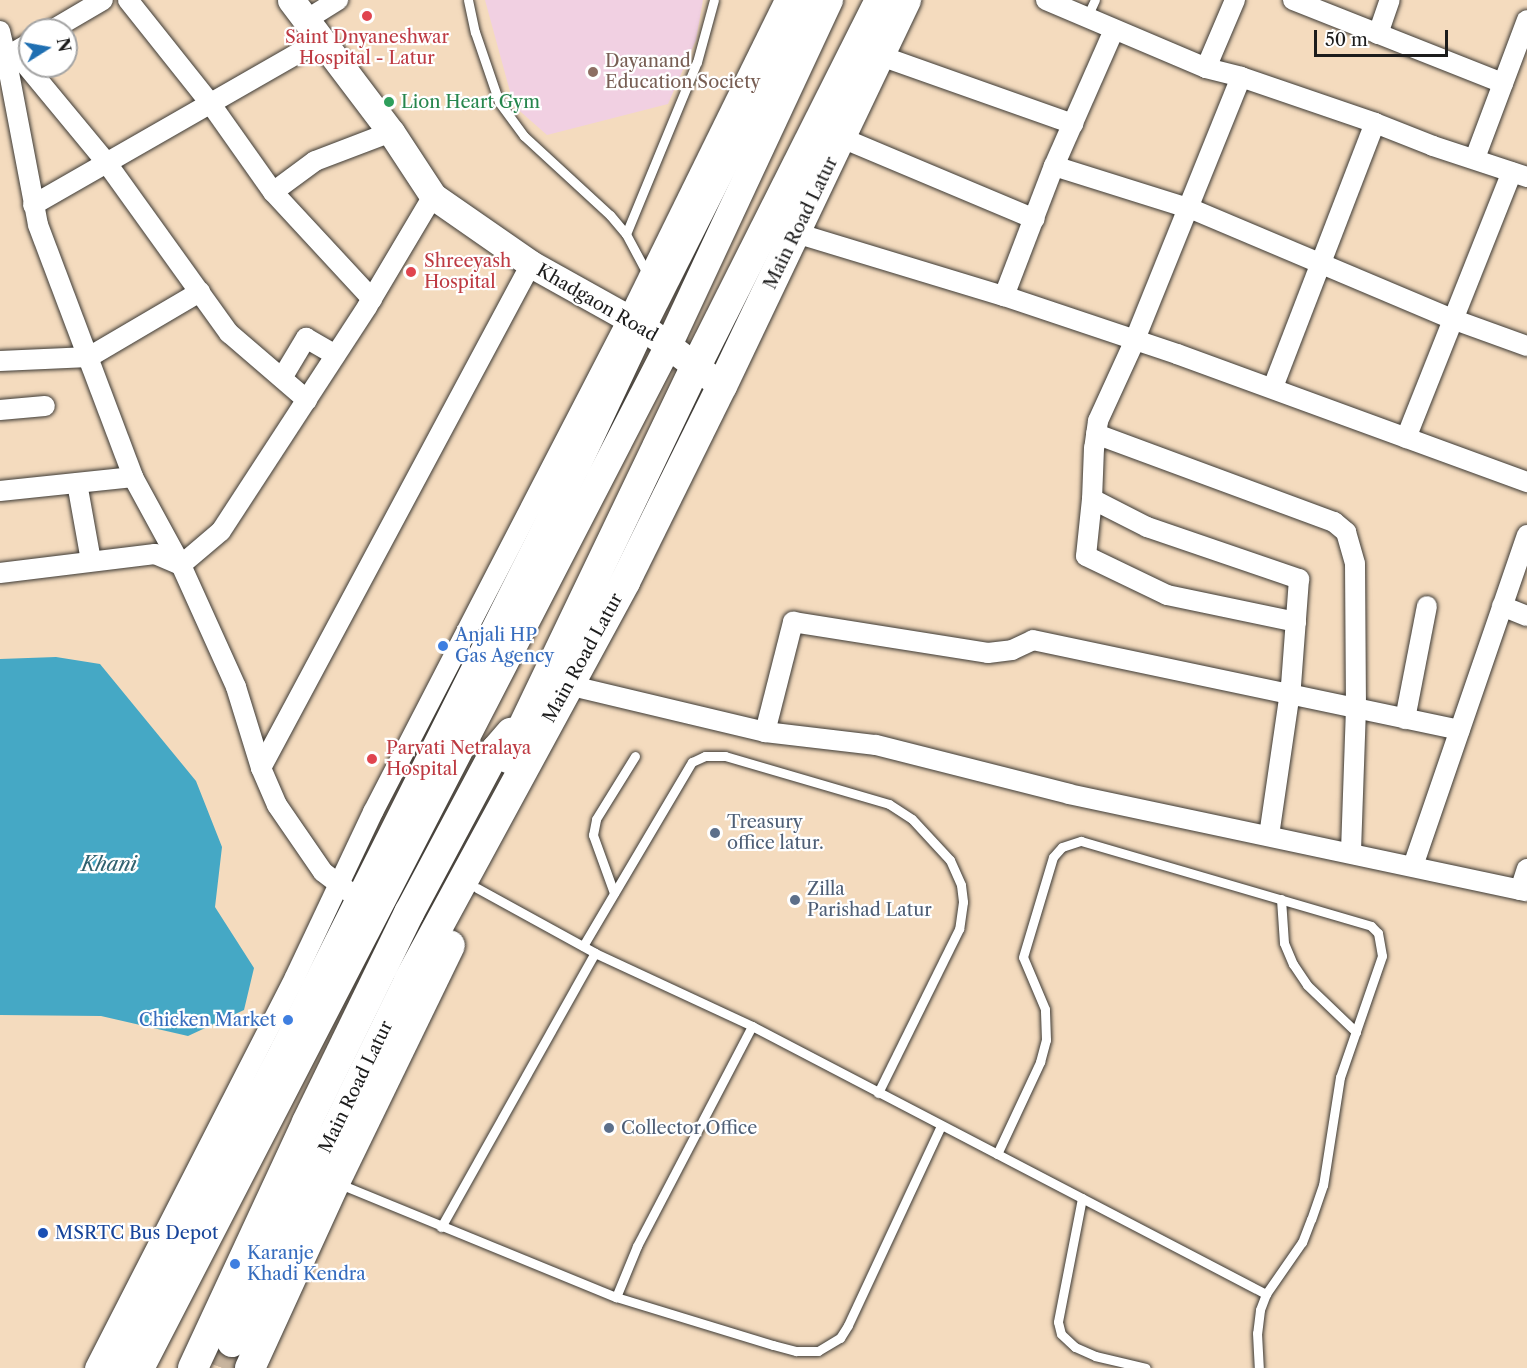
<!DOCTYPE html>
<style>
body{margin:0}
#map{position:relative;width:1527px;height:1368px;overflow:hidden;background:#f4dbbe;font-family:"Libre Caslon Text",serif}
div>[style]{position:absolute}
.built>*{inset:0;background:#f1d0e2}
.water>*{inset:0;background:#45a8c5}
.primary-tunnel>*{height:30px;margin-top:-15px;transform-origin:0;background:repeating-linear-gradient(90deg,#c9b59e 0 30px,transparent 0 45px)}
.roads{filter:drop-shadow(0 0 2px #3c3934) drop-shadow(0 0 2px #3c3934)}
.lane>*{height:9px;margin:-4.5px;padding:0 4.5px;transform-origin:4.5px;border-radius:4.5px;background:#fff}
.street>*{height:20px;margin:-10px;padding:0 10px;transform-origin:10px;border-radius:10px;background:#fff}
.secondary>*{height:27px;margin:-13.5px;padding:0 13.5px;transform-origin:13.5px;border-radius:13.5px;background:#fff}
.primary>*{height:30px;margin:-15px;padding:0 15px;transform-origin:15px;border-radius:15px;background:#fff}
.dots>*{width:16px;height:16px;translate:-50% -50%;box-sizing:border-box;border:3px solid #fff;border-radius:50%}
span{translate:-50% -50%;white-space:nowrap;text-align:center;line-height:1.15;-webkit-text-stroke:4.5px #fff;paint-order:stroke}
.health-label{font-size:18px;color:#be3a42}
.left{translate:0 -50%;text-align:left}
.education-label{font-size:18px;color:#785e54}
.leisure-label{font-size:18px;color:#27864d}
.street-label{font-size:18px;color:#1c1c1c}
.shop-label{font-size:18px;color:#366cbe}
.right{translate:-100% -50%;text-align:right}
.service-label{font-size:18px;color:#4e5e75}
.transit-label{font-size:18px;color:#164399}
.water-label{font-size:20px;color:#306270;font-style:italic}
.north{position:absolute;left:18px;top:18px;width:60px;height:60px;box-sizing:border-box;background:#fff;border:2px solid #a4a4a4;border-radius:50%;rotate:79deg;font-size:16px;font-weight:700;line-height:24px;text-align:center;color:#1c1c1c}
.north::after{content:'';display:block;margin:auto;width:21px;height:27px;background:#1f6fb2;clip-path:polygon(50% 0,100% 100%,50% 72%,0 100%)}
.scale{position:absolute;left:1314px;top:30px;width:134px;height:27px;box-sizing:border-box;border:3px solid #1c1c1c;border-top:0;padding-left:8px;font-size:18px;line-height:21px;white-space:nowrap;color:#1c1c1c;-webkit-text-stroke:4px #fff;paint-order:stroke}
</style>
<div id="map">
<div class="built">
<div style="clip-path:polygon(485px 0,703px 0,696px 40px,668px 104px,547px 135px,514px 106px)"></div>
</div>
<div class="water">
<div style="clip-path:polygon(56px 657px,100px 664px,196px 781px,222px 847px,215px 907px,254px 968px,244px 1010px,188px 1036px,101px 1016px,0 1015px,0 659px)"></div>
</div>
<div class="primary-tunnel">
<div style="left:222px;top:1368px;width:28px;rotate:-69deg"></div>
</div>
<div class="roads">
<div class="lane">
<div style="left:468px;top:0;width:33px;rotate:78deg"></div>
<div style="left:475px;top:32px;width:74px;rotate:71.1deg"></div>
<div style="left:499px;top:102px;width:42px;rotate:53.7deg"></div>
<div style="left:524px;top:136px;width:117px;rotate:42.6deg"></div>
<div style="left:610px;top:215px;width:25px;rotate:50deg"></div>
<div style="left:626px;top:234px;width:49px;rotate:61.9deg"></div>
<div style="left:1086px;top:19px;width:21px;rotate:-65deg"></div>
<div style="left:626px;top:234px;width:186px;rotate:-67.6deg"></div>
<div style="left:697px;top:62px;width:64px;rotate:-74.7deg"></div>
<div style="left:477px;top:888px;width:135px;rotate:28.8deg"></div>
<div style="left:595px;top:953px;width:173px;rotate:24.9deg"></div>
<div style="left:752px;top:1026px;width:580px;rotate:27.54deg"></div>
<div style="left:614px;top:893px;width:62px;rotate:-109.9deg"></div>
<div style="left:593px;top:835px;width:16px;rotate:-79deg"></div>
<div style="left:596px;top:819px;width:74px;rotate:-58.2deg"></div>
<div style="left:1281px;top:899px;width:44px;rotate:86.1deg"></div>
<div style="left:1284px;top:943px;width:23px;rotate:67deg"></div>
<div style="left:1293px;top:964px;width:25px;rotate:56deg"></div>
<div style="left:1307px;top:985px;width:68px;rotate:43.8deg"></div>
<div style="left:583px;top:946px;width:214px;rotate:-59.4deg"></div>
<div style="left:692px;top:762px;width:14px;rotate:-25deg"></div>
<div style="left:705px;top:756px;width:20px"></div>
<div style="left:725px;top:756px;width:171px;rotate:16.3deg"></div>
<div style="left:889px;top:804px;width:27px;rotate:33deg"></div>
<div style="left:912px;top:819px;width:56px;rotate:47.2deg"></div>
<div style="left:950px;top:860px;width:27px;rotate:66deg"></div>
<div style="left:961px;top:885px;width:17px;rotate:83deg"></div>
<div style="left:963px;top:902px;width:27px;rotate:98deg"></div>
<div style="left:959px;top:929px;width:183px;rotate:116.3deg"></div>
<div style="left:997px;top:1154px;width:102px;rotate:-64.9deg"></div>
<div style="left:1040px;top:1062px;width:23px;rotate:-75deg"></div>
<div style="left:1046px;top:1040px;width:31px;rotate:-92deg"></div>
<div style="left:1045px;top:1009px;width:56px;rotate:-112.9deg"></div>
<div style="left:1023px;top:957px;width:104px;rotate:-73.3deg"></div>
<div style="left:1053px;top:857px;width:13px;rotate:-48deg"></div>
<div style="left:1062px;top:847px;width:20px;rotate:-18deg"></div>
<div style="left:1081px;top:841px;width:302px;rotate:16.3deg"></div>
<div style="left:1371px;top:926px;width:10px;rotate:45deg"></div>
<div style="left:1378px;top:933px;width:23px;rotate:80deg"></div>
<div style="left:1382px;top:956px;width:128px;rotate:109.1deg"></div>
<div style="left:1340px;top:1077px;width:109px;rotate:98.9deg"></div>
<div style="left:1323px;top:1185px;width:36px;rotate:109deg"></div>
<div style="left:1311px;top:1219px;width:25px;rotate:111deg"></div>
<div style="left:1302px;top:1242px;width:63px;rotate:124.7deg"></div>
<div style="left:1266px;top:1294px;width:17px;rotate:111deg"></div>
<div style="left:1260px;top:1310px;width:23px;rotate:97deg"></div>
<div style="left:1257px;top:1333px;width:35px;rotate:87deg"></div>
<div style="left:340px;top:1184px;width:298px;rotate:22.3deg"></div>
<div style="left:616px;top:1297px;width:164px;rotate:17deg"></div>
<div style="left:773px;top:1345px;width:24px;rotate:15deg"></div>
<div style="left:796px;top:1351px;width:22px"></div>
<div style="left:818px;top:1351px;width:26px;rotate:-31deg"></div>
<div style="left:840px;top:1338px;width:15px;rotate:-58deg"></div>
<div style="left:848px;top:1325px;width:220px;rotate:-65deg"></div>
<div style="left:1082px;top:1198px;width:126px;rotate:101deg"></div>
<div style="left:1058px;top:1322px;width:12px;rotate:76deg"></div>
<div style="left:1061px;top:1334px;width:19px;rotate:43deg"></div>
<div style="left:1075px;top:1347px;width:22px;rotate:24deg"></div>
<div style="left:1095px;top:1356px;width:52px;rotate:13.2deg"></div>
<div style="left:441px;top:1227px;width:314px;rotate:-60.7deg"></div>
<div style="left:616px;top:1297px;width:55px;rotate:-67.6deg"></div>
<div style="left:637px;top:1246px;width:248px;rotate:-62.4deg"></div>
</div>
<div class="street">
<div style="left:128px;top:0;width:132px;rotate:51.5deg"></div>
<div style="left:210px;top:103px;width:109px;rotate:54.7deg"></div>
<div style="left:273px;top:192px;width:146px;rotate:47.2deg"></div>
<div style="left:1046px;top:0;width:174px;rotate:23deg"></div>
<div style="left:1206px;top:68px;width:36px;rotate:14deg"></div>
<div style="left:1241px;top:77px;width:142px;rotate:18.9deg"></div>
<div style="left:1375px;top:123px;width:62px;rotate:21.6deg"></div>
<div style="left:1433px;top:146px;width:99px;rotate:18.3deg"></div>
<div style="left:1293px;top:0;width:226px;rotate:21.6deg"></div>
<div style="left:306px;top:20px;width:38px;rotate:-32deg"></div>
<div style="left:52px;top:30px;width:59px;rotate:-30.5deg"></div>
<div style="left:0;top:31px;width:27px;rotate:77deg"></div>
<div style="left:1378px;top:34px;width:36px;rotate:-71deg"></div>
<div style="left:30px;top:43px;width:28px;rotate:150deg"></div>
<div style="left:6px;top:57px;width:171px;rotate:79.2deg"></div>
<div style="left:38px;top:225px;width:269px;rotate:69.3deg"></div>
<div style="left:133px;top:477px;width:100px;rotate:61.4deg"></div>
<div style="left:181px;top:565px;width:134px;rotate:65.7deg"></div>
<div style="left:236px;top:687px;width:85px;rotate:72.8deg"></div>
<div style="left:261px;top:768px;width:40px;rotate:66.6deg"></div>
<div style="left:277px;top:805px;width:81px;rotate:55.5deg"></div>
<div style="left:323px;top:872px;width:34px;rotate:37deg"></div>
<div style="left:15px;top:52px;width:143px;rotate:50.4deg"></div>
<div style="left:106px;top:162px;width:211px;rotate:54.3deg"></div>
<div style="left:229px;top:333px;width:103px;rotate:40.7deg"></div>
<div style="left:881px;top:56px;width:204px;rotate:19.5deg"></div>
<div style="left:1206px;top:68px;width:74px;rotate:-66.9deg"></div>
<div style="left:1241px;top:77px;width:284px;rotate:112deg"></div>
<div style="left:1135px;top:340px;width:89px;rotate:114.6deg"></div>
<div style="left:1098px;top:421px;width:27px;rotate:98deg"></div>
<div style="left:1094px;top:448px;width:51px;rotate:92.2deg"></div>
<div style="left:1092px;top:499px;width:62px;rotate:27deg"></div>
<div style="left:1147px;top:527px;width:161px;rotate:18.9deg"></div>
<div style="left:1299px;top:579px;width:106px;rotate:94.3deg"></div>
<div style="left:1291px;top:685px;width:152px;rotate:98.3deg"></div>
<div style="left:842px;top:138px;width:209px;rotate:22.8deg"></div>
<div style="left:1475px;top:158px;width:147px;rotate:-69.4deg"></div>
<div style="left:1054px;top:166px;width:147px;rotate:17.4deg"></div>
<div style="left:1194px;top:210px;width:283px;rotate:22.9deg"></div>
<div style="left:1455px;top:320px;width:77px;rotate:19.9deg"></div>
<div style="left:273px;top:192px;width:52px;rotate:-36.4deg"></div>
<div style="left:315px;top:161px;width:81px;rotate:-20.9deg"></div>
<div style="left:33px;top:205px;width:332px;rotate:-29.8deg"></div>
<div style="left:796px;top:233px;width:217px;rotate:16.9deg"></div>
<div style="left:1004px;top:296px;width:182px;rotate:18.5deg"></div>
<div style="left:1177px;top:354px;width:373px;rotate:20.1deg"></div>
<div style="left:1004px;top:296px;width:139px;rotate:-69deg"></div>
<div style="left:1054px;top:166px;width:149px;rotate:-66.2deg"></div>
<div style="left:0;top:361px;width:89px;rotate:-2.6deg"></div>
<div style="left:89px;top:357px;width:129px;rotate:-30.4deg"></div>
<div style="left:282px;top:378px;width:47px;rotate:-59deg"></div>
<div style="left:306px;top:338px;width:34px;rotate:30deg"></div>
<div style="left:1273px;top:387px;width:283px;rotate:-68.9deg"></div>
<div style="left:0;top:410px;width:45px;rotate:-5.1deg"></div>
<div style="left:1096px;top:434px;width:254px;rotate:20.3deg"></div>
<div style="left:1334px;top:522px;width:16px;rotate:40deg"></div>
<div style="left:1346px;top:532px;width:33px;rotate:74deg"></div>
<div style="left:1355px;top:564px;width:144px;rotate:89.6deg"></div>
<div style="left:1356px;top:708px;width:145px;rotate:92deg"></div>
<div style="left:1406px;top:438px;width:286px;rotate:-68.3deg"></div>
<div style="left:77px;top:483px;width:79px;rotate:79.8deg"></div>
<div style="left:0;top:491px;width:134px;rotate:-6deg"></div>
<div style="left:1092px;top:499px;width:57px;rotate:96deg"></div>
<div style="left:1086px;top:556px;width:90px;rotate:25.7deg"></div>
<div style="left:1167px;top:595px;width:132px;rotate:11.8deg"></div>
<div style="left:0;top:573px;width:156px;rotate:-7deg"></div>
<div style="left:155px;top:554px;width:28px;rotate:23deg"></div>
<div style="left:181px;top:565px;width:52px;rotate:-40.4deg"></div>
<div style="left:221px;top:531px;width:267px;rotate:-56.9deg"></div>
<div style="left:367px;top:307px;width:129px;rotate:-59.3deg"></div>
<div style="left:1502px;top:606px;width:27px;rotate:22deg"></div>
<div style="left:568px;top:685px;width:203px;rotate:13.4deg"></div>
<div style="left:765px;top:732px;width:112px;rotate:6.7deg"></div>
<div style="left:876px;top:745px;width:199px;rotate:14.2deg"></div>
<div style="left:1069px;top:794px;width:468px;rotate:12deg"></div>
<div style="left:1405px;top:719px;width:115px;rotate:-79deg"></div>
<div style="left:765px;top:732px;width:114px;rotate:-75.7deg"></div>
<div style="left:793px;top:622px;width:197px;rotate:9deg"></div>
<div style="left:988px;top:653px;width:24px;rotate:-7deg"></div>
<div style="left:1012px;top:650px;width:23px;rotate:-25deg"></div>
<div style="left:1033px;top:640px;width:436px;rotate:11.9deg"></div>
<div style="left:261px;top:768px;width:572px;rotate:-61.82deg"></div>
<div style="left:1413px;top:866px;width:350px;rotate:-71deg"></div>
<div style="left:1520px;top:890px;width:22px;rotate:-72deg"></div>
<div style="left:95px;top:1368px;width:439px;rotate:-62.9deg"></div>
<div style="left:295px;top:977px;width:183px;rotate:-64.7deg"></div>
<div style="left:373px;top:812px;width:555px;rotate:-62.65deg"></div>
<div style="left:628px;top:319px;width:356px;rotate:-63.8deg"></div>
</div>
<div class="secondary">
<div style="left:291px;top:0;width:166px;rotate:52.9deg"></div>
<div style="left:391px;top:132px;width:77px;rotate:56.7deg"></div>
<div style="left:433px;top:196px;width:119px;rotate:34.8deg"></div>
<div style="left:531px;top:264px;width:127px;rotate:29.2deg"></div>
<div style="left:642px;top:326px;width:100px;rotate:36.9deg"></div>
<div style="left:114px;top:1368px;width:362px;rotate:-62deg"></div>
<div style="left:284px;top:1048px;width:653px;rotate:-63.36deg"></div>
<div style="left:577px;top:464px;width:153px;rotate:-64.8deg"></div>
<div style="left:642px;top:326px;width:365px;rotate:-63.3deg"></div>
<div style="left:140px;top:1368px;width:1151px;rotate:-62.7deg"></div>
<div style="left:668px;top:345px;width:381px;rotate:-65deg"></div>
</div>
<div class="primary">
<div style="left:508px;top:758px;width:435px;rotate:-64.4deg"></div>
<div style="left:696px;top:366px;width:410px;rotate:-63.3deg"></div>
<div style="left:232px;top:1342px;width:403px;rotate:-63.9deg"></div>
<div style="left:409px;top:980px;width:453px;rotate:-61.5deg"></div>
<div style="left:625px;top:582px;width:219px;rotate:-63.7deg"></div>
<div style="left:722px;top:386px;width:428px;rotate:-64.5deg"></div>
<div style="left:193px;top:1368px;width:271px;rotate:-65.1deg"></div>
<div style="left:307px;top:1122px;width:233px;rotate:-64deg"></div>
<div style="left:409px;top:913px;width:185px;rotate:-61.9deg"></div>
<div style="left:496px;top:750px;width:23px;rotate:-49deg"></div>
<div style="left:250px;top:1368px;width:205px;rotate:-65.4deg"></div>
<div style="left:335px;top:1182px;width:263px;rotate:-64.1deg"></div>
</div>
</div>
<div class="dots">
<div style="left:367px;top:16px;background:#e0444e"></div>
<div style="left:593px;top:72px;background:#8d6e63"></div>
<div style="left:389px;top:102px;background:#2e9e5b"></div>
<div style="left:411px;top:272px;background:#e0444e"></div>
<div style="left:443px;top:646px;background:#3f7fe0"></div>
<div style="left:372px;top:759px;background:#e0444e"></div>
<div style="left:715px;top:833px;background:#5c6f8a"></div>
<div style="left:795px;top:900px;background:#5c6f8a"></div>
<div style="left:288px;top:1020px;background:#3f7fe0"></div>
<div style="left:609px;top:1128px;background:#5c6f8a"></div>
<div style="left:43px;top:1233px;background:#1a4fb4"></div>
<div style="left:235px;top:1264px;background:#3f7fe0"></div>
</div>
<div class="health-label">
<span style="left:367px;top:48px">Saint Dnyaneshwar<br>Hospital - Latur</span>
<span class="left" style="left:424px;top:272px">Shreeyash<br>Hospital</span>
<span class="left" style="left:386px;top:759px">Parvati Netralaya<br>Hospital</span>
</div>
<div class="education-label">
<span class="left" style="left:605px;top:72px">Dayanand<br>Education Society</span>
</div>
<div class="leisure-label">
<span class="left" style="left:401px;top:102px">Lion Heart Gym</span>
</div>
<div class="street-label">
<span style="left:801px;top:223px;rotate:-64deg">Main Road Latur</span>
<span style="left:597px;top:303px;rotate:30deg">Khadgaon Road</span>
<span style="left:583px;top:658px;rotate:-61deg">Main Road Latur</span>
<span style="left:356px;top:1087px;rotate:-64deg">Main Road Latur</span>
</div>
<div class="shop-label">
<span class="left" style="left:455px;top:646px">Anjali HP<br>Gas Agency</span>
<span class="right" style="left:276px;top:1020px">Chicken Market</span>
<span class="left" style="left:247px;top:1264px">Karanje<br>Khadi Kendra</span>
</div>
<div class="service-label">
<span class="left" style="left:727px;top:833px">Treasury<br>office latur.</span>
<span class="left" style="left:807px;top:900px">Zilla<br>Parishad Latur</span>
<span class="left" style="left:621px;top:1128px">Collector Office</span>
</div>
<div class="transit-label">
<span class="left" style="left:55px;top:1233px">MSRTC Bus Depot</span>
</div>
<div class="water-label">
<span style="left:109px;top:864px">Khani</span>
</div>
<div class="north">N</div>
<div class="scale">50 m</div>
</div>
